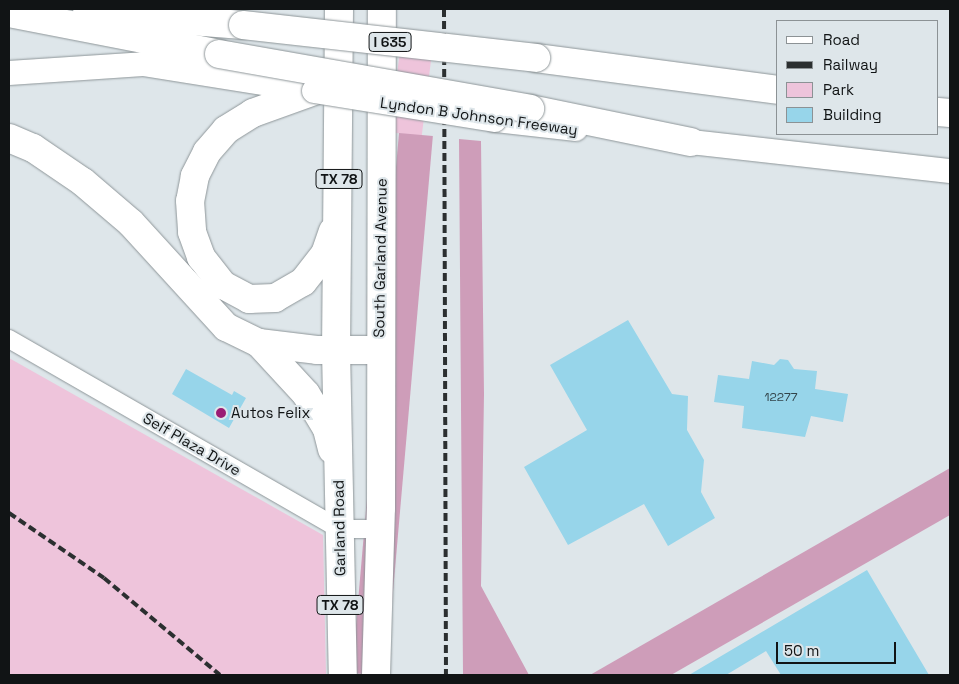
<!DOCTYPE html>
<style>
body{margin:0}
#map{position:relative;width:959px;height:684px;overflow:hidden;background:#dee6ea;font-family:"Space Grotesk",sans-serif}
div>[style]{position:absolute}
.green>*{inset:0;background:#eec4db;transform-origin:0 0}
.forest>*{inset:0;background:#ce9db9;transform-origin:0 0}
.building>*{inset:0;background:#97d5ea}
.roads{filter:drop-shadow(0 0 1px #8e9699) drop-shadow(0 0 1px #8e9699)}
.minor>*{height:18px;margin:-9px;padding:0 9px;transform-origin:9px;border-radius:9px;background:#fff}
.secondary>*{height:24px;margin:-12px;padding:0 12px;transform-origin:12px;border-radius:12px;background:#fff}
.primary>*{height:28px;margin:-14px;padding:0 14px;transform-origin:14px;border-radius:14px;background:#fff}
.motorway>*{height:28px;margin:-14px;padding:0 14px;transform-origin:14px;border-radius:14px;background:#fff}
.rail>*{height:4px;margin-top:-2px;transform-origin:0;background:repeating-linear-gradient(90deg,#2b2f30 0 8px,transparent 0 12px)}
.bridges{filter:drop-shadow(0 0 1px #8e9699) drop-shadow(0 0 1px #8e9699)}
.secondary-bridge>*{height:24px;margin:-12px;padding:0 12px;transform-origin:12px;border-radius:12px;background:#fff}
.motorway-bridge>*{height:28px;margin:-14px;padding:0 14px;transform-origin:14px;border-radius:14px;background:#fff}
.dots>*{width:14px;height:14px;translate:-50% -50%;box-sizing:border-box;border:2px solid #dee6ea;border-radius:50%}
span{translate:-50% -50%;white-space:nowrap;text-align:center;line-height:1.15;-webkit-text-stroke:4px #dee6ea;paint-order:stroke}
.number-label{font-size:12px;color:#32444a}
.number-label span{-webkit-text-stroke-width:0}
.shield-label span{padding:1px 4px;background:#dee6ea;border:1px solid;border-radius:4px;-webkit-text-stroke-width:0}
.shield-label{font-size:14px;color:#111415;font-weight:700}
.street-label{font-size:15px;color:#111415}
.poi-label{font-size:15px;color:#111415}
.left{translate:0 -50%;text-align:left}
.frame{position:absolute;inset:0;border:10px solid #111415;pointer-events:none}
.legend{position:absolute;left:776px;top:20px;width:162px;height:115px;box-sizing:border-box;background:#dee6ea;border:1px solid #8c9295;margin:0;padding:6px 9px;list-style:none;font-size:15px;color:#111415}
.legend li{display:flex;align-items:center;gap:10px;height:25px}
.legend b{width:25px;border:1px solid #8c9295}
.scale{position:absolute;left:776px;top:642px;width:120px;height:22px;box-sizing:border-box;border:2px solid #111415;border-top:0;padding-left:6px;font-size:15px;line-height:18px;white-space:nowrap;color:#111415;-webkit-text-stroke:4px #dee6ea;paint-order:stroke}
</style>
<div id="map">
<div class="green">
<div style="left:402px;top:34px;width:32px;height:99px;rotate:7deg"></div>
<div style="clip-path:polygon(9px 358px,323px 535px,326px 675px,9px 675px)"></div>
</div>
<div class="forest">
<div style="left:399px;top:133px;width:34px;height:542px;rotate:5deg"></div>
<div style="clip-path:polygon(459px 139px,481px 141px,484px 394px,481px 586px,529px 675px,463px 675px)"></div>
<div style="clip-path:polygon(950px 468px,950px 515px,671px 675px,590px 675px)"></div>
</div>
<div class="building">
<div style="clip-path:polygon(628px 320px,672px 394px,688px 396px,687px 430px,704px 460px,701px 492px,715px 518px,668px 546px,644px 504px,568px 545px,524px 467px,587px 430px,550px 365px)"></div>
<div style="clip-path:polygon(780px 359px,788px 360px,794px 369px,817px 371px,815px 389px,848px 394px,843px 422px,811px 416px,805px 437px,742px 428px,744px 406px,714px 402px,718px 375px,749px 379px,752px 361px,774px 365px)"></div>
<div style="clip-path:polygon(186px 369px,232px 395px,234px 391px,246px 398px,229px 428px,172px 394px)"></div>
<div style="clip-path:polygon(867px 570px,929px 675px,781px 675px,766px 651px,726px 675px,689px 675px)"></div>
</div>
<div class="roads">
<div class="minor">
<div style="left:9px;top:339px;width:382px;rotate:29.9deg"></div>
<div style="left:340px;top:529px;width:40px"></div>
</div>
<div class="secondary">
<div style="left:9px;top:73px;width:134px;rotate:-3.8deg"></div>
<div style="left:143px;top:64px;width:173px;rotate:9deg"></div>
<div style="left:495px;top:120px;width:81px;rotate:6.4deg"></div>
<div style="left:673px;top:140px;width:279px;rotate:6.4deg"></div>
</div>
<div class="primary">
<div style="left:339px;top:9px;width:341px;rotate:90.5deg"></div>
<div style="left:336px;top:350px;width:325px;rotate:88.8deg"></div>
<div style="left:314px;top:91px;width:65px;rotate:160.2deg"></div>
<div style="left:253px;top:113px;width:32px;rotate:148deg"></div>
<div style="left:226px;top:130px;width:29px;rotate:131deg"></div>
<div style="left:207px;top:152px;width:27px;rotate:117deg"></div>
<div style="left:195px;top:176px;width:25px;rotate:101deg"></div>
<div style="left:190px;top:201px;width:31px;rotate:86deg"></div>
<div style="left:192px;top:232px;width:27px;rotate:70deg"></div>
<div style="left:201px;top:257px;width:36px;rotate:52deg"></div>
<div style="left:223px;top:285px;width:30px;rotate:28deg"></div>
<div style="left:249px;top:299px;width:26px;rotate:-2deg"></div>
<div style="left:275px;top:298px;width:32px;rotate:-30deg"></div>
<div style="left:303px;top:282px;width:36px;rotate:-52deg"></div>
<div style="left:325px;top:254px;width:24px;rotate:-71deg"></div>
<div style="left:9px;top:138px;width:26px;rotate:23deg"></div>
<div style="left:33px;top:148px;width:60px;rotate:34.2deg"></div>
<div style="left:83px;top:182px;width:63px;rotate:40.5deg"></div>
<div style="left:131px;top:223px;width:141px;rotate:47.6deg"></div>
<div style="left:226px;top:327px;width:37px;rotate:26deg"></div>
<div style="left:259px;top:343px;width:58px;rotate:6.9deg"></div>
<div style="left:317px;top:350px;width:63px"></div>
<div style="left:259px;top:343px;width:69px;rotate:47.3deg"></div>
<div style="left:306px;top:394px;width:41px;rotate:59deg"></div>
<div style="left:327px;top:429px;width:21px;rotate:76deg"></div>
<div style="left:376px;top:675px;width:167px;rotate:-88.3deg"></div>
<div style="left:381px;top:508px;width:499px;rotate:-89.9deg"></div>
</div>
<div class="motorway">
<div style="left:9px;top:13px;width:214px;rotate:11deg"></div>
<div style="left:87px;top:13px;width:156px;rotate:4.4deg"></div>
<div style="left:536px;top:58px;width:244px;rotate:7.5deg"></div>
<div style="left:530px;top:109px;width:164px;rotate:11.6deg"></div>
<div style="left:938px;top:112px;width:12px;rotate:5deg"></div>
</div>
</div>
<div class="rail">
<div style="left:444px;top:9px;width:666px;rotate:89.83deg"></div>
<div style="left:9px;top:513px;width:115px;rotate:34.4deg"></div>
<div style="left:104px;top:578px;width:151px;rotate:39.9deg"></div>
</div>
<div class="bridges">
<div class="secondary-bridge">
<div style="left:314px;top:91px;width:183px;rotate:9.1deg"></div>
</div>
<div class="motorway-bridge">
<div style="left:243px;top:25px;width:295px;rotate:6.4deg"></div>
<div style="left:219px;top:54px;width:316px;rotate:10deg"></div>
</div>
</div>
<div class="dots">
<div style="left:221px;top:413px;background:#9a1d74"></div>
</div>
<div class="number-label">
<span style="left:781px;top:398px">12277</span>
</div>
<div class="shield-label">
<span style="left:390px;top:42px">I 635</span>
<span style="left:339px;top:179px">TX 78</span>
<span style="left:340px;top:605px">TX 78</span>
</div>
<div class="street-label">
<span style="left:479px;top:116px;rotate:8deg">Lyndon B Johnson Freeway</span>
<span style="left:380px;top:258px;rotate:-89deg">South Garland Avenue</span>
<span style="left:192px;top:444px;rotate:30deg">Self Plaza Drive</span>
<span style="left:339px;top:528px;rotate:-91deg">Garland Road</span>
</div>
<div class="poi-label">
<span class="left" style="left:231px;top:413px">Autos Felix</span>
</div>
<div class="frame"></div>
<ul class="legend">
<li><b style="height:6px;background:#fff"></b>Road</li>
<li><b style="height:6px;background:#2b2f30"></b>Railway</li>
<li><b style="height:14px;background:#eec4db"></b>Park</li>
<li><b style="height:14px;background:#97d5ea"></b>Building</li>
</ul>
<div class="scale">50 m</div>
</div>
